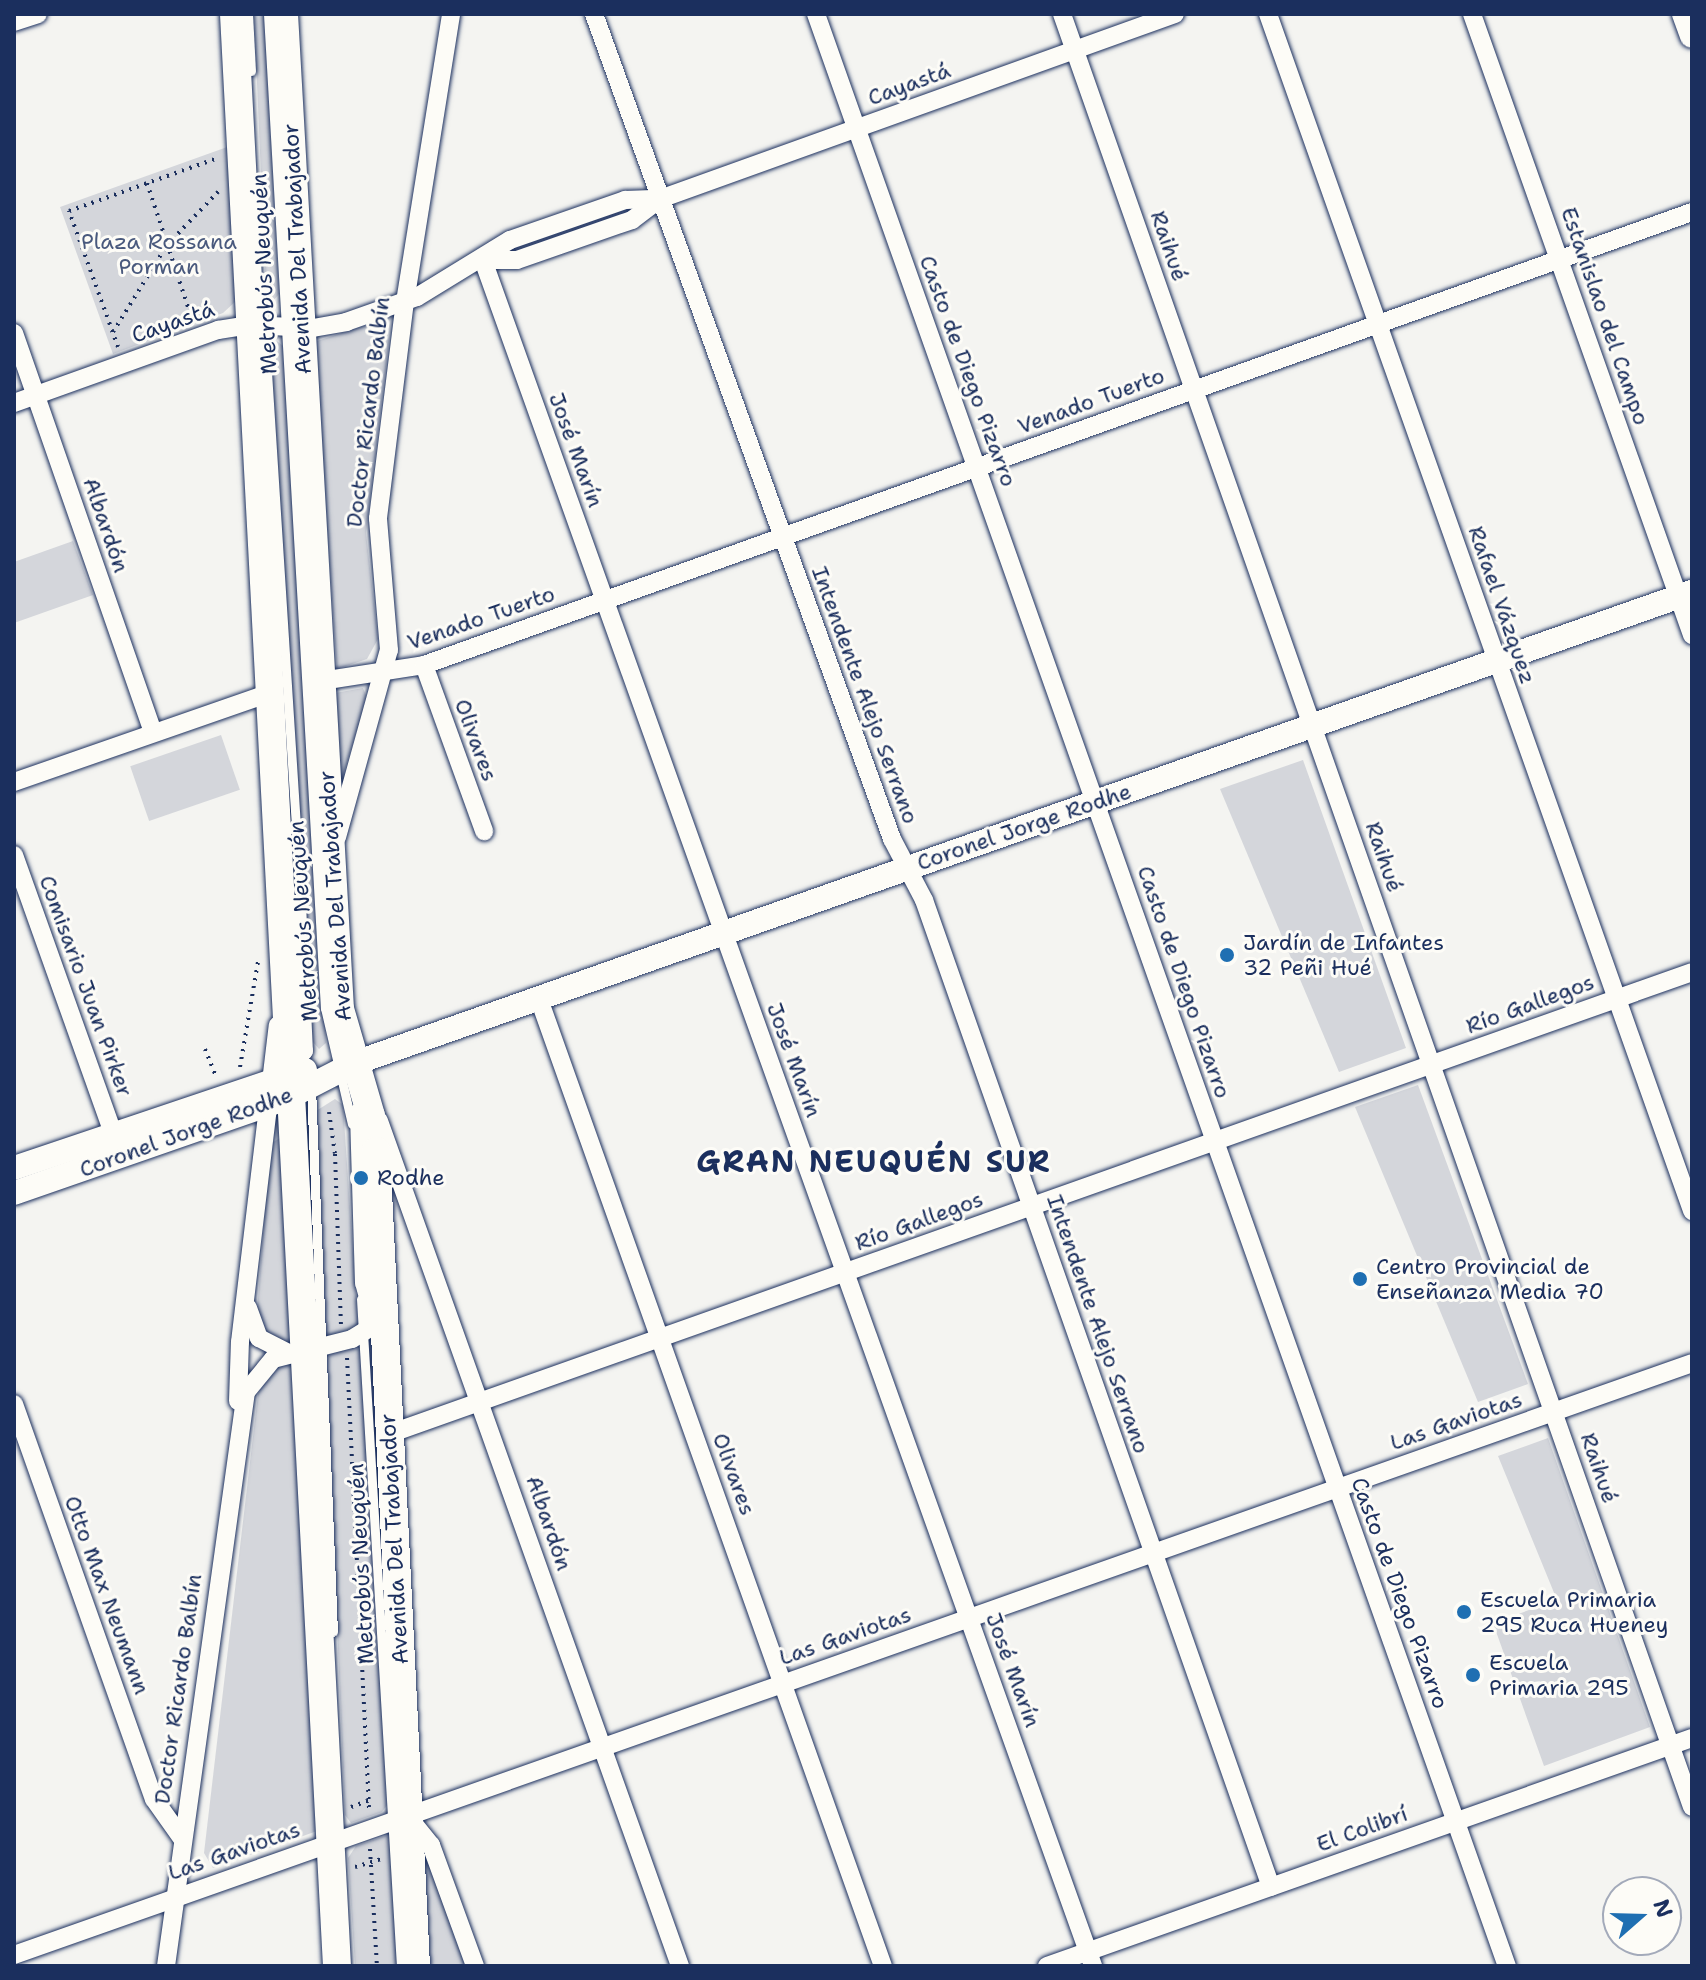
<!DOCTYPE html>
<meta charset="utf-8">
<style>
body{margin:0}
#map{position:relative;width:1706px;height:1980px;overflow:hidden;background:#f4f4f1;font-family:"Shantell Sans",sans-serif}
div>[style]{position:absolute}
.green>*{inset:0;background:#d4d6db;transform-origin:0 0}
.path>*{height:4px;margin-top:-2px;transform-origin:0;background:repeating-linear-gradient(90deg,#1b2f5e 0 2px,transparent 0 8px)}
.roads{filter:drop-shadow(0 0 2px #1b2f5e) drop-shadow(0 0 2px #1b2f5e)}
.lane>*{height:9px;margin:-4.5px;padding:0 4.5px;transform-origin:4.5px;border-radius:4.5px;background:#fdfcf7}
.street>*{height:18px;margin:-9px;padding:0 9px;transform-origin:9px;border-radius:9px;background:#fdfcf7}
.secondary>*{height:24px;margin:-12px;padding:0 12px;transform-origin:12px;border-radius:12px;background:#fdfcf7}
.primary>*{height:28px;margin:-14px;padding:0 14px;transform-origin:14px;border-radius:14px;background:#fdfcf7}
.dots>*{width:22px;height:22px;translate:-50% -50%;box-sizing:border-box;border:4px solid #fdfcf7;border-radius:50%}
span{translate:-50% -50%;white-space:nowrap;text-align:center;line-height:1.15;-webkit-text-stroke:6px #fdfcf7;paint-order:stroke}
.street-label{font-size:22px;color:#1b2f5e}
.park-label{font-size:22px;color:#49597d}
.poi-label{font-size:22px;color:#1b2f5e}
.left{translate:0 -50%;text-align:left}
.district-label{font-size:30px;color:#1b2f5e;font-weight:700;letter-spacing:2px}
.frame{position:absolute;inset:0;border:16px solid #1b2f5e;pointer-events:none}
.north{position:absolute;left:1602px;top:1876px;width:80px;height:80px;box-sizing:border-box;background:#fdfcf7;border:2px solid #a3aaba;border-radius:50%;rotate:70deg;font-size:22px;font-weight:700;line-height:32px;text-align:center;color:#1b2f5e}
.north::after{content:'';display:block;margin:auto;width:28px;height:36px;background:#1f6fb2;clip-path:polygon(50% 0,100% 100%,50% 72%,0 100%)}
</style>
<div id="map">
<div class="green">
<div style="clip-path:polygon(254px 14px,264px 14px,279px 294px,273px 301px,266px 288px)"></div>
<div style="clip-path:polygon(230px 146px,236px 301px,223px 313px,113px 354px,60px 207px)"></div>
<div style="clip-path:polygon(376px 322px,386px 328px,389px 341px,366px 533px,378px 639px,367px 659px,337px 669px,314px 342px)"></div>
<div style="clip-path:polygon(277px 341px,283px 346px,326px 1043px,319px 1049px,313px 1042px,271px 347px)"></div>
<div style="clip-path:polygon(73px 541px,93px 595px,14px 623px,14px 562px)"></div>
<div style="clip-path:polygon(363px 688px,367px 698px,336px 798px,335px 693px)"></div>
<div style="left:221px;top:735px;width:58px;height:96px;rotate:71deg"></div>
<div style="clip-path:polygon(1303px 760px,1406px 1048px,1339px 1072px,1220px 789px)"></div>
<div style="clip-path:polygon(1418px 1085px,1528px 1384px,1478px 1402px,1355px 1107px)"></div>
<div style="clip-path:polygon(335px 1099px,343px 1105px,358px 1326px,330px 1337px,325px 1332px,316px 1111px)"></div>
<div style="clip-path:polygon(280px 1138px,294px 1342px,287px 1345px,268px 1338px,257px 1312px,270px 1144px)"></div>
<div style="clip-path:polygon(351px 1347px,360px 1350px,363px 1362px,387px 1805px,382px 1812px,351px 1823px,345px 1815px,326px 1362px,331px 1354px)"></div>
<div style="clip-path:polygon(292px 1360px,317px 1831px,213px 1868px,204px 1853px,258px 1394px,271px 1369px)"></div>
<div style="clip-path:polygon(1548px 1438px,1650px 1727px,1544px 1766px,1493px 1623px,1557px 1600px,1498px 1456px)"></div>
<div style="clip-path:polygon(385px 1836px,390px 1837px,397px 1966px,355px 1966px,348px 1858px,356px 1846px)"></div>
<div style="clip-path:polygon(421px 1851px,425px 1853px,466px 1966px,424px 1966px)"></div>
</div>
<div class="path">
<div style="left:147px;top:183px;width:143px;rotate:71.7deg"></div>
<div style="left:113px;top:332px;width:102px;rotate:-58.2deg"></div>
<div style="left:167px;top:245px;width:75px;rotate:-46.1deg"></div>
<div style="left:118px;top:347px;width:145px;rotate:-109.8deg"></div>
<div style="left:69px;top:211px;width:158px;rotate:-19.6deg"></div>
<div style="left:205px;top:1049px;width:29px;rotate:68deg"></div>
<div style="left:240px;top:1067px;width:107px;rotate:-80.3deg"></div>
<div style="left:119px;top:1090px;width:14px;rotate:-69deg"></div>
<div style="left:329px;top:1112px;width:42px;rotate:81.9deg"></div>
<div style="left:335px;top:1154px;width:171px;rotate:88deg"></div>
<div style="left:347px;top:1358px;width:455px;rotate:87.2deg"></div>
<div style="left:351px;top:1807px;width:23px;rotate:-20deg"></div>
<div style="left:370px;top:1849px;width:117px;rotate:86.6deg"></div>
<div style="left:355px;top:1867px;width:27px;rotate:-17deg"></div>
</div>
<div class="roads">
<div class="lane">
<div style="left:248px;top:14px;width:57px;rotate:87deg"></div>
<div style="left:268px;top:14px;width:996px;rotate:86.72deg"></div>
<div style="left:325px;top:1008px;width:119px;rotate:76.9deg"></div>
<div style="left:264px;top:325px;width:581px;rotate:86.35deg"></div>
<div style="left:311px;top:1087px;width:545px;rotate:87.69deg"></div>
<div style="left:361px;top:1299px;width:668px;rotate:86.57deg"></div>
</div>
<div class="street">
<div style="left:594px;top:14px;width:877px;rotate:70.14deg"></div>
<div style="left:892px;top:839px;width:69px;rotate:62.3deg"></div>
<div style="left:924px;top:900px;width:1046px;rotate:70.63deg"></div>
<div style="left:816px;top:14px;width:2071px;rotate:70.51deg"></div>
<div style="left:1062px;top:14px;width:1900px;rotate:70.64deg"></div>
<div style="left:1268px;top:14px;width:1270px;rotate:70.49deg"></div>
<div style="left:1472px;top:14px;width:659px;rotate:70.49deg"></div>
<div style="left:14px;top:22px;width:25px;rotate:-18deg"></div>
<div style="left:483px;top:260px;width:1812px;rotate:70.32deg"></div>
<div style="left:483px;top:260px;width:34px"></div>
<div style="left:517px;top:260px;width:122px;rotate:-19.2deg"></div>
<div style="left:632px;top:220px;width:35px;rotate:-37deg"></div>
<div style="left:660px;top:199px;width:547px;rotate:-19.76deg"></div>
<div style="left:14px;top:333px;width:423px;rotate:70.8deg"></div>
<div style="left:14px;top:403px;width:217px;rotate:-19.7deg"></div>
<div style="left:218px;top:330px;width:32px;rotate:-9deg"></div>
<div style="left:250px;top:325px;width:63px;rotate:2.7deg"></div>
<div style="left:313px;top:328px;width:34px;rotate:-10deg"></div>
<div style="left:346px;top:322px;width:75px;rotate:-19.4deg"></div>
<div style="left:417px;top:297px;width:109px;rotate:-31.5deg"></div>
<div style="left:510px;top:240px;width:122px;rotate:-19.2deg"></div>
<div style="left:625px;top:200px;width:35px;rotate:-2deg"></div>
<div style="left:424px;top:665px;width:177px;rotate:70.1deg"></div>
<div style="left:321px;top:681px;width:104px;rotate:-8.8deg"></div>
<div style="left:424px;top:665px;width:1346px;rotate:-19.66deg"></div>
<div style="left:14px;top:782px;width:270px;rotate:-19.2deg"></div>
<div style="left:337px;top:837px;width:194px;rotate:-74.5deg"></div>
<div style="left:389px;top:650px;width:132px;rotate:-94.8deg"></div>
<div style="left:378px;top:518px;width:218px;rotate:-82.9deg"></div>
<div style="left:405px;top:302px;width:292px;rotate:-80.9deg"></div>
<div style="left:14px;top:855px;width:295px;rotate:70.4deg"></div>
<div style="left:288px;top:904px;width:9px"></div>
<div style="left:297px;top:904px;width:147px;rotate:87.3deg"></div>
<div style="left:304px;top:1051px;width:6px;rotate:135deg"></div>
<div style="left:300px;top:1055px;width:151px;rotate:-94.5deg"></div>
<div style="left:539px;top:999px;width:1026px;rotate:70.42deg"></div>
<div style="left:359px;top:1112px;width:6px;rotate:51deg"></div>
<div style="left:363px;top:1117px;width:199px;rotate:87.1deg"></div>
<div style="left:373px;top:1316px;width:34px;rotate:-105deg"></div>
<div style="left:364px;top:1283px;width:171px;rotate:-91.7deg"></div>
<div style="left:379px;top:1121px;width:897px;rotate:70.39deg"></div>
<div style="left:248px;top:1308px;width:32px;rotate:70deg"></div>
<div style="left:259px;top:1338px;width:33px;rotate:27deg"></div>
<div style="left:238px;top:1401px;width:59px;rotate:-88.1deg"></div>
<div style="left:240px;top:1342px;width:319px;rotate:-83.2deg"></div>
<div style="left:14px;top:1404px;width:419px;rotate:70.5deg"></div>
<div style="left:154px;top:1799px;width:50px;rotate:54.7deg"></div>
<div style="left:389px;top:1434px;width:1382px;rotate:-19.52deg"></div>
<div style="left:409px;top:1818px;width:35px;rotate:51deg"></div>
<div style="left:431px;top:1845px;width:129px;rotate:70deg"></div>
<div style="left:14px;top:1955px;width:1779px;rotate:-19.43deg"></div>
<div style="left:166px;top:1966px;width:580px;rotate:-82.07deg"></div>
<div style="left:246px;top:1392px;width:43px;rotate:-50.7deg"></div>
<div style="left:273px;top:1359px;width:81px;rotate:-14.2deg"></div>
<div style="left:352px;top:1339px;width:22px;rotate:-32deg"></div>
<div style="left:371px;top:1327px;width:23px;rotate:-65deg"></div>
<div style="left:1047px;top:1966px;width:684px;rotate:-19.47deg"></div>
</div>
<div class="secondary">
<div style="left:1684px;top:14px;width:23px;rotate:70deg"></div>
<div style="left:14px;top:1168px;width:307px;rotate:-18.6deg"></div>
<div style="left:14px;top:1193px;width:291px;rotate:-19.2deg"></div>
<div style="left:289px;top:1097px;width:74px;rotate:-27.3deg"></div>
<div style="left:355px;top:1063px;width:1418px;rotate:-19.41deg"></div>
</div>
<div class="primary">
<div style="left:234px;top:14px;width:1955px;rotate:86.98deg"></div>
<div style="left:284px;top:14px;width:997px;rotate:86.78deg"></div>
<div style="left:340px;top:1009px;width:111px;rotate:73.8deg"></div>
<div style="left:371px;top:1116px;width:35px;rotate:82deg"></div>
<div style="left:376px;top:1151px;width:816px;rotate:87.19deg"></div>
</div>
</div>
<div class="dots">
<div style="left:1227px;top:955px;background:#1f6fb2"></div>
<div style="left:361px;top:1178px;background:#1f6fb2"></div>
<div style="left:1360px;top:1279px;background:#1f6fb2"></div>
<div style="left:1464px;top:1612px;background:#1f6fb2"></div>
<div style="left:1473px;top:1675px;background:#1f6fb2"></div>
</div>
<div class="street-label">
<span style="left:909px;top:84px;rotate:-20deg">Cayastá</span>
<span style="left:1169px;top:246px;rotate:71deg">Raihué</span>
<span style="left:297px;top:249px;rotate:-93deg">Avenida Del Trabajador</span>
<span style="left:264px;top:274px;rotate:-93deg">Metrobús Neuquén</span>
<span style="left:1605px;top:316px;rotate:71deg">Estanislao del Campo</span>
<span style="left:173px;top:322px;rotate:-19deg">Cayastá</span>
<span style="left:968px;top:371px;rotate:70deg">Casto de Diego Pizarro</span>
<span style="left:1091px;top:401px;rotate:-20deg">Venado Tuerto</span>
<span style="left:368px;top:412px;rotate:-83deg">Doctor Ricardo Balbín</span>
<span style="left:576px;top:450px;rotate:70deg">José Marín</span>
<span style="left:106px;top:525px;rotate:71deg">Albardón</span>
<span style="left:1502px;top:605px;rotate:71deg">Rafael Vázquez</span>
<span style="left:481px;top:618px;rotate:-19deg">Venado Tuerto</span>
<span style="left:865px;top:695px;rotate:70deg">Intendente Alejo Serrano</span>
<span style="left:476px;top:740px;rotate:70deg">Olivares</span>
<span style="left:1024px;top:827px;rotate:-19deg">Coronel Jorge Rodhe</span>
<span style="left:1384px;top:857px;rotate:71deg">Raihué</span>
<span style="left:335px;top:896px;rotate:-94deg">Avenida Del Trabajador</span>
<span style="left:303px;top:921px;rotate:-94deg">Metrobús Neuquén</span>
<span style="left:1184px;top:982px;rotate:71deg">Casto de Diego Pizarro</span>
<span style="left:86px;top:986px;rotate:70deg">Comisario Juan Pirker</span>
<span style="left:1530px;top:1004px;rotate:-20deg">Río Gallegos</span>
<span style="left:794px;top:1060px;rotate:70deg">José Marín</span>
<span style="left:186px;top:1132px;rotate:-20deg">Coronel Jorge Rodhe</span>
<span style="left:919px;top:1221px;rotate:-20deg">Río Gallegos</span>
<span style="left:1098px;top:1324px;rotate:71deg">Intendente Alejo Serrano</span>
<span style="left:1456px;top:1421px;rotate:-19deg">Las Gaviotas</span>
<span style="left:1599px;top:1468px;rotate:71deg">Raihué</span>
<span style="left:734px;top:1474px;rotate:70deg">Olivares</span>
<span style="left:549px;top:1523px;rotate:71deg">Albardón</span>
<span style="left:394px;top:1539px;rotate:-93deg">Avenida Del Trabajador</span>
<span style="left:361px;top:1564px;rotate:-93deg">Metrobús Neuquén</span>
<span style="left:1400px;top:1593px;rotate:70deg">Casto de Diego Pizarro</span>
<span style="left:107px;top:1595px;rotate:70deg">Otto Max Neumann</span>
<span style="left:845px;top:1636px;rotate:-19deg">Las Gaviotas</span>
<span style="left:1013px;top:1670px;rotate:70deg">José Marín</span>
<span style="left:178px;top:1689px;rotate:-82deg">Doctor Ricardo Balbín</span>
<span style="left:1362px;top:1829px;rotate:-20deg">El Colibrí</span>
<span style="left:234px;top:1851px;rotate:-19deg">Las Gaviotas</span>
</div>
<div class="park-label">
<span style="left:159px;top:254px">Plaza Rossana<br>Porman</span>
</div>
<div class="poi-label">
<span class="left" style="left:1243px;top:955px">Jardín de Infantes<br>32 Peñi Hué</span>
<span class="left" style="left:377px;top:1178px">Rodhe</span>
<span class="left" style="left:1376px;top:1279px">Centro Provincial de<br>Enseñanza Media 70</span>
<span class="left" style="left:1480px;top:1612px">Escuela Primaria<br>295 Ruca Hueney</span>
<span class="left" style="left:1489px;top:1675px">Escuela<br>Primaria 295</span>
</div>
<div class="district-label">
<span style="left:874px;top:1162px">GRAN NEUQUÉN SUR</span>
</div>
<div class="frame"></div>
<div class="north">N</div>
</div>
